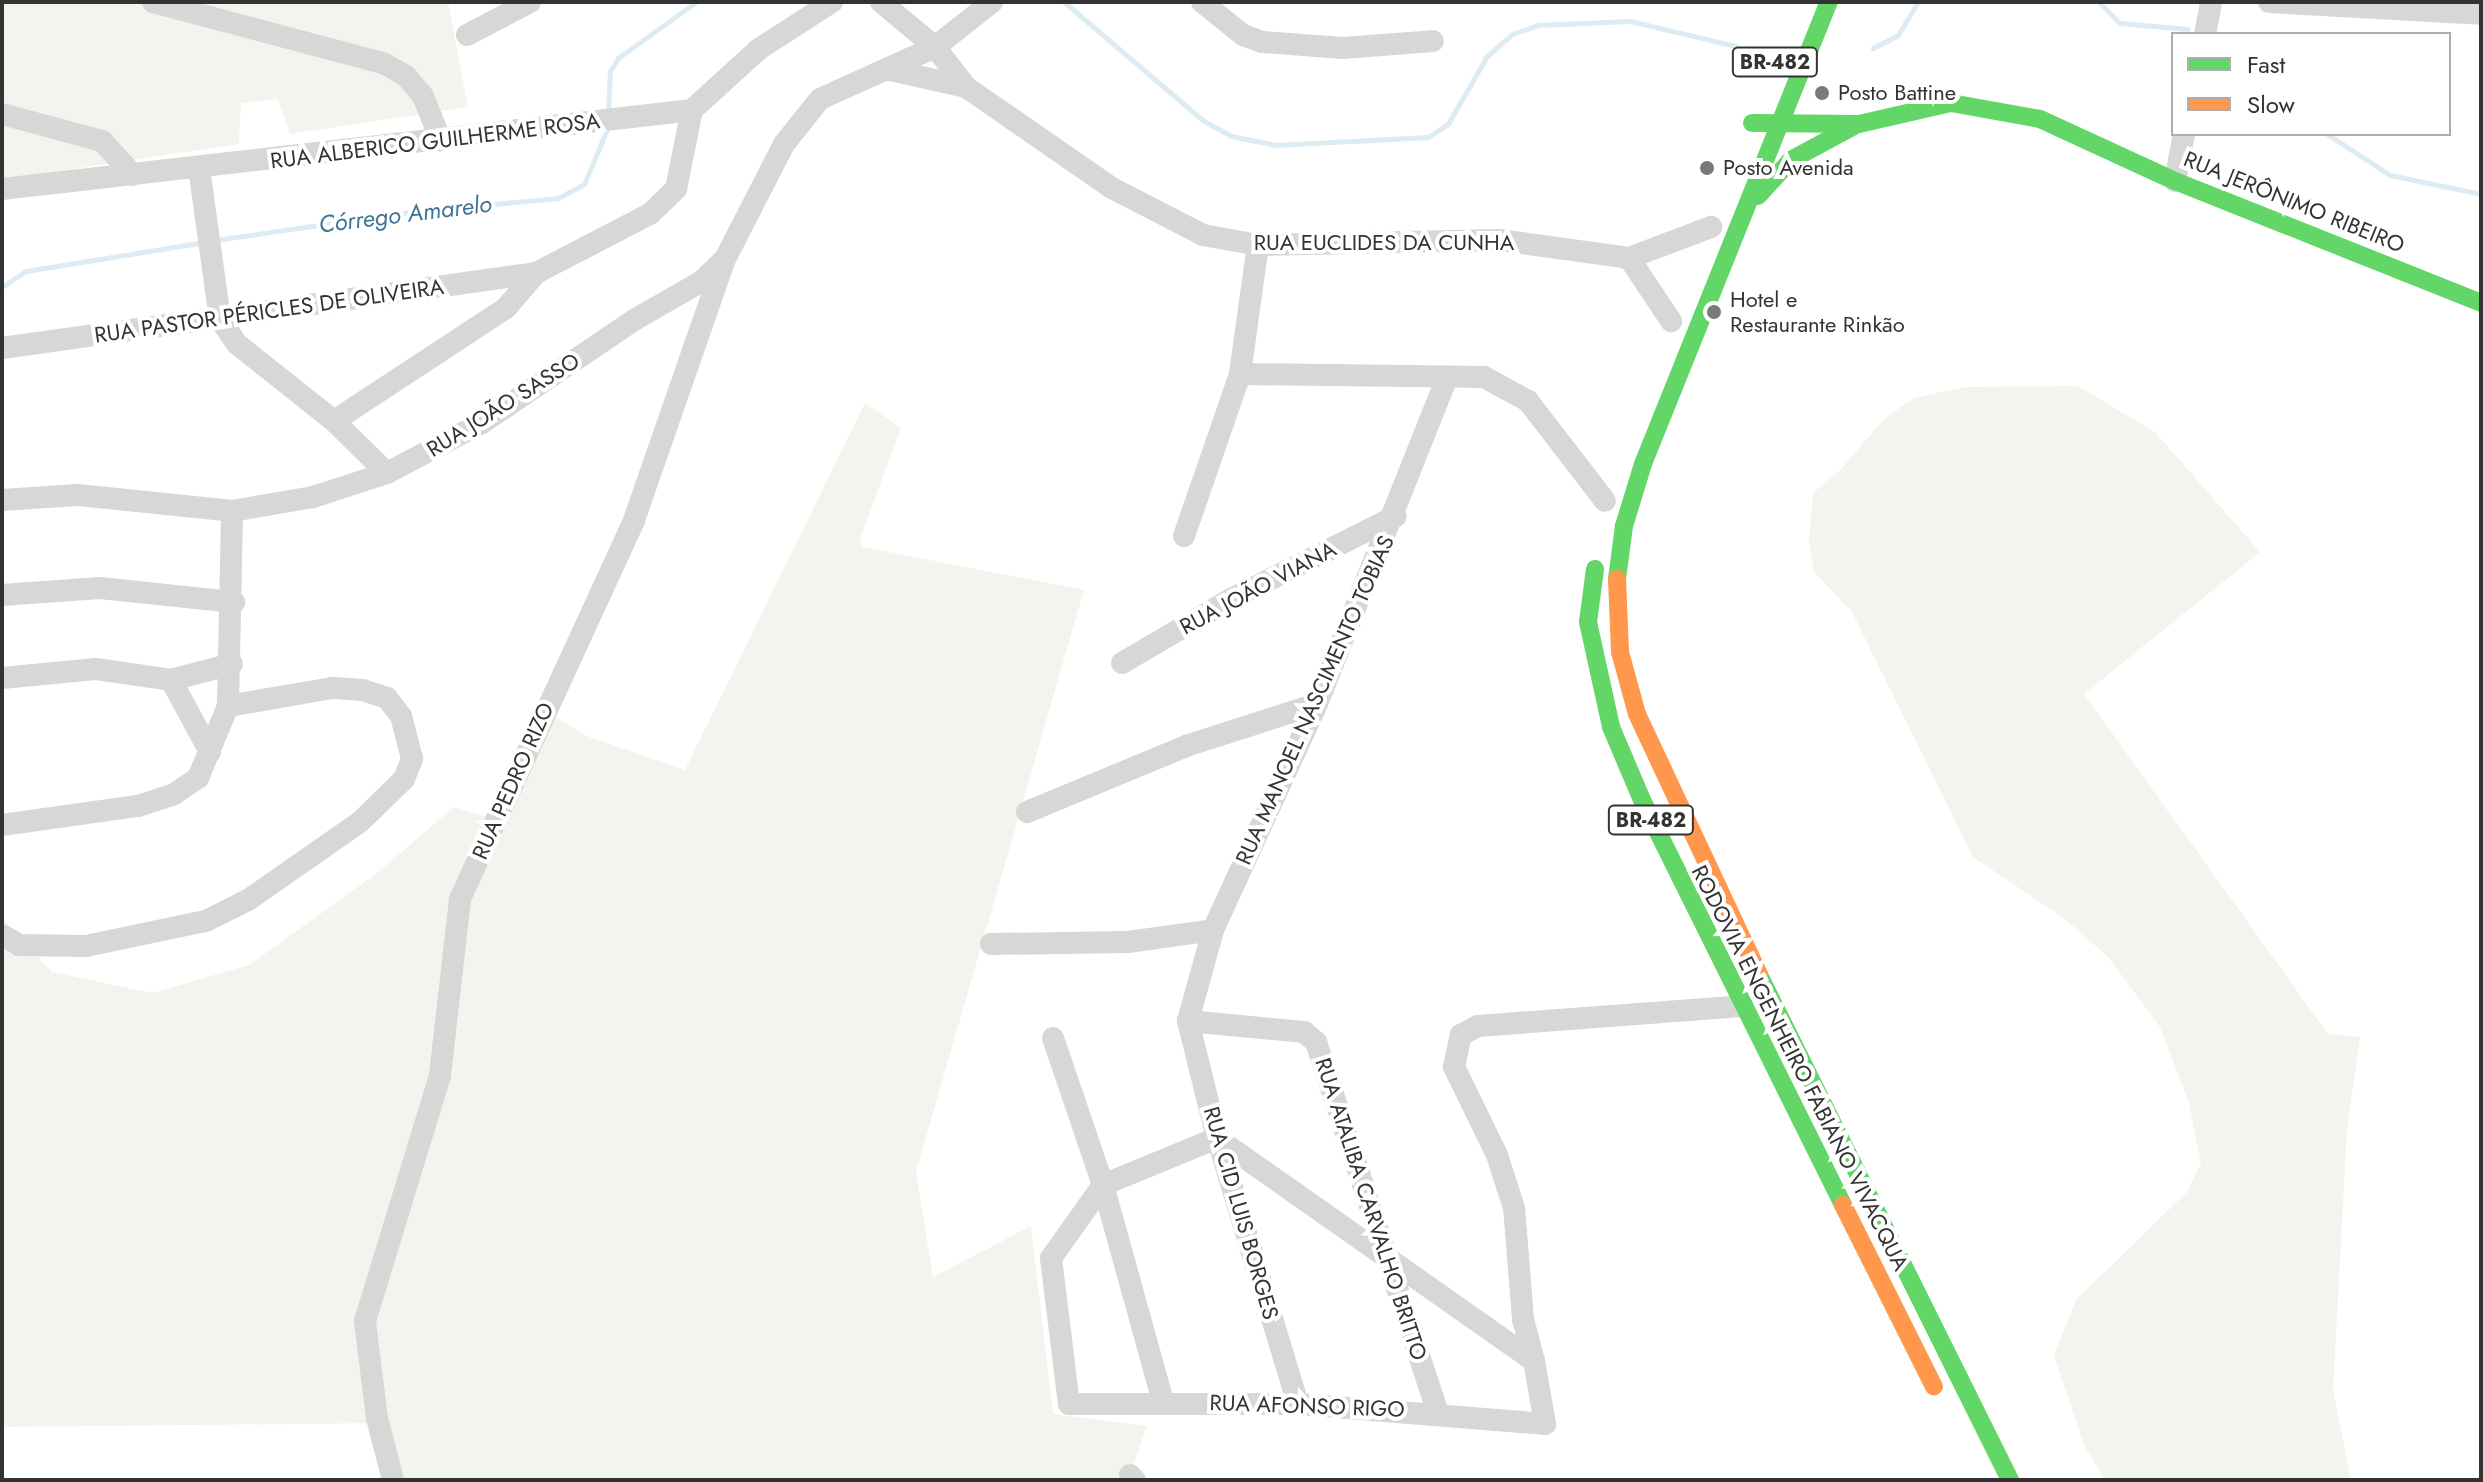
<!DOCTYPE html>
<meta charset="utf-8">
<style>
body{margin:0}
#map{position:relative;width:2483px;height:1482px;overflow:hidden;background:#fff;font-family:Jost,sans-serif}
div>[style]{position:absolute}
.green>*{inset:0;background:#f1f5ed}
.stream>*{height:5px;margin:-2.5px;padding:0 2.5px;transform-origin:2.5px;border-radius:2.5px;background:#ddebf3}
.street>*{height:22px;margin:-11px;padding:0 11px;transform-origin:11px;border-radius:11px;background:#d7d7d7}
.fast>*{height:18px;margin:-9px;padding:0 9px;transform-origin:9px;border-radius:9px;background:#63d668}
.slow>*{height:18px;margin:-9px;padding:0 9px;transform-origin:9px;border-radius:9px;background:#ff974d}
.dots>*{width:22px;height:22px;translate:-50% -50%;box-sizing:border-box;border:4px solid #fff;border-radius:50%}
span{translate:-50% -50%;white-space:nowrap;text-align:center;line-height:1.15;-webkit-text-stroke:8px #fff;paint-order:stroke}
.shield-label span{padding:2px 6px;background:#fff;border:2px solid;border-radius:6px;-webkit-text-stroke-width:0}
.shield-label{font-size:20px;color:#333;font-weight:700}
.poi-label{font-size:22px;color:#333}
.left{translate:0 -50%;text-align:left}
.street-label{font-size:22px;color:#333}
.water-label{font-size:24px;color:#3f7597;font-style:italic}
.frame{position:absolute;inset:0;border:4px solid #333;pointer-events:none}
.legend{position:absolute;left:2171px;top:32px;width:280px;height:104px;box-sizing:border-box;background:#fff;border:2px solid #adadad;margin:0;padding:10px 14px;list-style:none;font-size:24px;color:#333}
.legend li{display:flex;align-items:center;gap:16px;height:40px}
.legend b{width:40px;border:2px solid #adadad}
</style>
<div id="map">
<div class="green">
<div style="clip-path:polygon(2px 2px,448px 2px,468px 107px,290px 134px,278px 99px,241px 103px,239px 144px,2px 180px)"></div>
<div style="clip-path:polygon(2078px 386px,2155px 432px,2260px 552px,2084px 694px,2328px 1034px,2360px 1037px,2347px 1129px,2333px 1390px,2351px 1480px,2105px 1480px,2085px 1447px,2054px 1356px,2076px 1300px,2187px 1192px,2201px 1163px,2189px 1103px,2160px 1027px,2108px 957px,2065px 919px,1973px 857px,1852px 612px,1814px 572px,1809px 542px,1813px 493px,1841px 469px,1885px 418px,1914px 398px,1965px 387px)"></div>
<div style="clip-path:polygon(865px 403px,901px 428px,860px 539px,863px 547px,1084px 590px,916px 1172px,933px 1277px,1031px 1226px,1053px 1414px,1147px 1426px,1128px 1480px,397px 1480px,388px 1423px,2px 1427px,2px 918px,52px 972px,152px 993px,249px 965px,376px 874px,454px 807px,491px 818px,549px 712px,584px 735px,685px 770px)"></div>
</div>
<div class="stream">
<div style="left:1064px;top:2px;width:184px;rotate:40.4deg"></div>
<div style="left:1204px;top:121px;width:31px;rotate:29deg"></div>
<div style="left:1231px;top:136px;width:46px;rotate:11.3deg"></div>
<div style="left:1276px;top:145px;width:152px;rotate:-3deg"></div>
<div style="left:1428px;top:137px;width:24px;rotate:-33deg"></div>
<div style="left:1448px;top:124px;width:78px;rotate:-60.2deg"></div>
<div style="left:1487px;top:56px;width:33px;rotate:-41deg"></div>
<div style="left:1512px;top:34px;width:28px;rotate:-19deg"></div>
<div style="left:1538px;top:25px;width:92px;rotate:-2.5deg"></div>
<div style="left:1630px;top:21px;width:109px;rotate:13.3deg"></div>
<div style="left:2099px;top:2px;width:29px;rotate:46deg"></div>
<div style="left:2119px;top:23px;width:69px;rotate:5deg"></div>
<div style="left:1873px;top:48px;width:28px;rotate:-27deg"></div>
<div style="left:1898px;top:35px;width:39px;rotate:-59deg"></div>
<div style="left:608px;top:113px;width:42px;rotate:-87.3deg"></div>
<div style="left:610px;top:71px;width:15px;rotate:-58deg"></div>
<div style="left:618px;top:58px;width:96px;rotate:-35.7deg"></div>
<div style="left:2327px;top:134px;width:75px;rotate:33.1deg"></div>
<div style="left:2390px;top:175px;width:93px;rotate:11.8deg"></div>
<div style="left:215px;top:240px;width:197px;rotate:-8.2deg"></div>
<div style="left:410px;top:212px;width:149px;rotate:-5.4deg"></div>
<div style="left:558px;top:198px;width:30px;rotate:-28deg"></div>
<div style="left:584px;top:184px;width:62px;rotate:-67.2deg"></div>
<div style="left:2px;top:287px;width:29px;rotate:-34deg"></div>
<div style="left:26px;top:271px;width:181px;rotate:-9.2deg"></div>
</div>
<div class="street">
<div style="left:153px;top:2px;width:238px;rotate:14.9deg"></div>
<div style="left:383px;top:63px;width:26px;rotate:29deg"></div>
<div style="left:406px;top:76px;width:26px;rotate:50deg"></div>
<div style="left:423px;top:96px;width:48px;rotate:68.2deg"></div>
<div style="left:881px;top:2px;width:70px;rotate:39.8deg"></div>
<div style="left:935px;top:47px;width:51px;rotate:52.2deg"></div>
<div style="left:966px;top:87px;width:178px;rotate:34.7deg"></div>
<div style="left:1112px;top:188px;width:102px;rotate:27.3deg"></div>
<div style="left:1203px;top:235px;width:56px;rotate:10.3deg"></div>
<div style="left:1258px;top:245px;width:242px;rotate:-1.2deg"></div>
<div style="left:1500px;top:240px;width:130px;rotate:7.9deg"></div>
<div style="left:1629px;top:258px;width:88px;rotate:-20.7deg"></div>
<div style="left:1202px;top:2px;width:53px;rotate:38.8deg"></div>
<div style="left:1243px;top:35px;width:20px;rotate:20deg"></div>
<div style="left:1262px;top:42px;width:81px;rotate:4.2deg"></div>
<div style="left:1343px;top:48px;width:90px;rotate:-4.4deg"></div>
<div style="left:2269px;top:2px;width:212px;rotate:3.2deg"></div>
<div style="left:2205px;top:34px;width:33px;rotate:-79deg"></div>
<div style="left:467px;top:35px;width:71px;rotate:-27.6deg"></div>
<div style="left:886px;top:69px;width:82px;rotate:12.7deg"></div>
<div style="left:2px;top:114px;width:104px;rotate:15.1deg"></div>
<div style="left:102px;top:141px;width:46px;rotate:47.6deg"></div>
<div style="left:199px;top:168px;width:152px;rotate:82.1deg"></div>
<div style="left:220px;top:319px;width:30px;rotate:56deg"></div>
<div style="left:237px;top:344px;width:124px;rotate:38.4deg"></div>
<div style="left:334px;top:421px;width:74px;rotate:44.5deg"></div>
<div style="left:2175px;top:181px;width:48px;rotate:-79.2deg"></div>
<div style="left:2px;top:189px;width:695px;rotate:-6.53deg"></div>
<div style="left:692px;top:110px;width:91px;rotate:-42.3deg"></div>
<div style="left:759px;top:49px;width:87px;rotate:-32.8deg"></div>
<div style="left:1629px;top:258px;width:76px;rotate:56.3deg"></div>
<div style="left:2px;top:348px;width:539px;rotate:-7.99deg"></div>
<div style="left:1240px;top:374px;width:244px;rotate:0.7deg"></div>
<div style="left:1484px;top:377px;width:50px;rotate:28.6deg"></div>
<div style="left:1528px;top:401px;width:126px;rotate:52.4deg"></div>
<div style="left:334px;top:421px;width:206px;rotate:-33.3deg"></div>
<div style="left:506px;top:308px;width:46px;rotate:-49.4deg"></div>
<div style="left:536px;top:273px;width:128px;rotate:-27.4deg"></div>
<div style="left:650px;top:214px;width:36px;rotate:-44deg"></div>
<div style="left:676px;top:189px;width:81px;rotate:-78.6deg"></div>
<div style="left:2px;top:500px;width:76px;rotate:-3.8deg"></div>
<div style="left:78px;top:495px;width:155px;rotate:5.9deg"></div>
<div style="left:232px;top:511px;width:82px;rotate:-9.8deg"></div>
<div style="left:313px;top:497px;width:78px;rotate:-18deg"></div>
<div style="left:387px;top:473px;width:107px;rotate:-27.8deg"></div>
<div style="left:482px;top:423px;width:184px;rotate:-34.1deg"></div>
<div style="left:634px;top:320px;width:78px;rotate:-29.8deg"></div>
<div style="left:702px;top:281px;width:32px;rotate:-44deg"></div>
<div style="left:725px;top:259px;width:129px;rotate:-62.8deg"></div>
<div style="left:784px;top:144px;width:58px;rotate:-51.3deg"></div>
<div style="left:820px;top:99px;width:126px;rotate:-24.3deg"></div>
<div style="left:935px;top:47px;width:73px;rotate:-38.3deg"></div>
<div style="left:1184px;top:536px;width:171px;rotate:-70.9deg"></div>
<div style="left:1240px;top:374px;width:130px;rotate:-82.1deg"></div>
<div style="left:2px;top:595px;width:98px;rotate:-4.1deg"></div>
<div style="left:100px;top:588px;width:135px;rotate:6deg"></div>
<div style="left:1122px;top:663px;width:129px;rotate:-30.4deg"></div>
<div style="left:1233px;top:598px;width:182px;rotate:-26.7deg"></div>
<div style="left:2px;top:678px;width:94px;rotate:-5.5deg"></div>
<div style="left:96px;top:669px;width:76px;rotate:8.3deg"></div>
<div style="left:171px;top:680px;width:82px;rotate:61.6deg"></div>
<div style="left:171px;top:680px;width:63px;rotate:-14.7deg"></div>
<div style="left:1027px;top:812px;width:175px;rotate:-22.5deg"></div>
<div style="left:1189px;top:745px;width:134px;rotate:-17.8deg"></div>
<div style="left:2px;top:825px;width:137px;rotate:-8deg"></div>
<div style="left:138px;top:806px;width:38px;rotate:-18deg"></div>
<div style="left:174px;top:794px;width:29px;rotate:-34deg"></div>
<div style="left:198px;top:778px;width:78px;rotate:-67.4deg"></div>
<div style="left:228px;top:706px;width:195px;rotate:-88.8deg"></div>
<div style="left:2px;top:935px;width:20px;rotate:30deg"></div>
<div style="left:19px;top:945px;width:67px;rotate:0.9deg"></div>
<div style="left:86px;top:946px;width:123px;rotate:-11.8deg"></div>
<div style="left:206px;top:921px;width:47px;rotate:-26.6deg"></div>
<div style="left:248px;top:900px;width:136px;rotate:-34.9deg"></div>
<div style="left:360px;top:822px;width:62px;rotate:-44.3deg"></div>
<div style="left:404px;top:779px;width:22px;rotate:-68deg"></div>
<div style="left:412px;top:759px;width:44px;rotate:-104.3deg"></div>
<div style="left:401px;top:716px;width:23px;rotate:-128deg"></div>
<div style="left:387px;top:698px;width:25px;rotate:-162deg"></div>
<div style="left:363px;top:690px;width:31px;rotate:-176deg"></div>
<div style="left:332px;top:688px;width:106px;rotate:170.2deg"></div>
<div style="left:991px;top:944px;width:137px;rotate:-0.8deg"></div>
<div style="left:1128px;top:942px;width:86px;rotate:-8deg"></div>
<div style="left:1188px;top:1021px;width:117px;rotate:5.4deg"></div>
<div style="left:1304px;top:1032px;width:16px;rotate:40deg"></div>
<div style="left:1316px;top:1042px;width:388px;rotate:71.8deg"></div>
<div style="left:1053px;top:1038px;width:155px;rotate:71.2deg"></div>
<div style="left:1103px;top:1185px;width:225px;rotate:74.5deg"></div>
<div style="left:1534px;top:1361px;width:388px;rotate:-144.9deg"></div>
<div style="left:1217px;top:1138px;width:123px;rotate:157.6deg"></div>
<div style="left:1103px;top:1185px;width:90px;rotate:125.5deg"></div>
<div style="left:1051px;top:1258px;width:147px;rotate:83deg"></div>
<div style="left:1069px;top:1404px;width:229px"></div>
<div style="left:1298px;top:1404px;width:248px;rotate:4.6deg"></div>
<div style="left:1545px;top:1424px;width:64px;rotate:-99.9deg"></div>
<div style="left:1534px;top:1361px;width:43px;rotate:-104.7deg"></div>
<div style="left:1523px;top:1319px;width:111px;rotate:-94.6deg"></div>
<div style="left:1514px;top:1208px;width:56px;rotate:-107.8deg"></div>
<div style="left:1497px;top:1155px;width:98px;rotate:-116deg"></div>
<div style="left:1454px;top:1067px;width:33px;rotate:-78deg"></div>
<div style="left:1461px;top:1035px;width:19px;rotate:-28deg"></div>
<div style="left:1478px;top:1026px;width:265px;rotate:-4.3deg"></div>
<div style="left:1298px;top:1404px;width:278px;rotate:-106.9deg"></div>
<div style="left:1217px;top:1138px;width:121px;rotate:-103.9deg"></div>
<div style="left:1188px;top:1021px;width:94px;rotate:-74.6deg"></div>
<div style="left:1213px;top:930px;width:249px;rotate:-65.3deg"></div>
<div style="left:1317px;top:704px;width:349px;rotate:-68.3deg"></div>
<div style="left:1130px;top:1475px;width:7px;rotate:45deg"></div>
<div style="left:393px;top:1480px;width:64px;rotate:-104.5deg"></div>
<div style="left:377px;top:1418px;width:98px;rotate:-97.1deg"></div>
<div style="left:365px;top:1321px;width:257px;rotate:-73deg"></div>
<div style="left:440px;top:1075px;width:177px;rotate:-83.5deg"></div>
<div style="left:460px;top:899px;width:417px;rotate:-65.3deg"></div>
<div style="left:634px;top:520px;width:276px;rotate:-70.8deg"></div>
</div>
<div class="fast">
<div style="left:1752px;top:123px;width:107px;rotate:0.5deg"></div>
<div style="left:1859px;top:124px;width:94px;rotate:-12.9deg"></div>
<div style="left:1951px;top:103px;width:90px;rotate:10.2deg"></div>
<div style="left:2040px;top:119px;width:149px;rotate:24.7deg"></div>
<div style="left:2175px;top:181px;width:329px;rotate:21.7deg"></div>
<div style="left:1758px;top:196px;width:49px;rotate:-47.5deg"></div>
<div style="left:1791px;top:160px;width:72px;rotate:-28.4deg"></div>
<div style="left:1595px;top:569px;width:53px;rotate:97.5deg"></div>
<div style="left:1588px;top:622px;width:107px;rotate:77.6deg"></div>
<div style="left:1611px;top:727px;width:79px;rotate:67deg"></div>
<div style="left:1642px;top:800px;width:452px;rotate:63.6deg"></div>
<div style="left:1617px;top:579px;width:53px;rotate:-82.5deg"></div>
<div style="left:1624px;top:526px;width:65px;rotate:-73deg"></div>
<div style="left:1643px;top:464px;width:498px;rotate:-68.1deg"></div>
<div style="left:1759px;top:975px;width:564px;rotate:63.57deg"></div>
</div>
<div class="slow">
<div style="left:1617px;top:579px;width:73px;rotate:87.6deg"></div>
<div style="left:1620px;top:652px;width:64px;rotate:74.7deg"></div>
<div style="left:1637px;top:714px;width:288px;rotate:64.9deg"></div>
<div style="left:1843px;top:1205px;width:203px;rotate:63.4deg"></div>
</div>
<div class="dots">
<div style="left:1822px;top:93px;background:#7a7a7a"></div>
<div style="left:1707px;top:168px;background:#7a7a7a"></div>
<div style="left:1714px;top:312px;background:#7a7a7a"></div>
</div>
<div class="shield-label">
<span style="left:1775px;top:62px">BR-482</span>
<span style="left:1651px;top:820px">BR-482</span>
</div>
<div class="poi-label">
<span class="left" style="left:1838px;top:93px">Posto Battine</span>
<span class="left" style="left:1723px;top:168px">Posto Avenida</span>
<span class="left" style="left:1730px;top:312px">Hotel e<br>Restaurante Rinkão</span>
</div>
<div class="street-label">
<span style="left:435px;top:141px;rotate:-7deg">RUA ALBERICO GUILHERME ROSA</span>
<span style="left:2294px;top:202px;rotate:22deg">RUA JERÔNIMO RIBEIRO</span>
<span style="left:1384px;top:243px">RUA EUCLIDES DA CUNHA</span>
<span style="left:269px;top:311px;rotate:-8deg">RUA PASTOR PÉRICLES DE OLIVEIRA</span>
<span style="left:503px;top:405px;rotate:-32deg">RUA JOÃO SASSO</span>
<span style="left:1258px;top:588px;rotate:-28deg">RUA JOÃO VIANA</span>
<span style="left:1315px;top:700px;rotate:-66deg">RUA MANOEL NASCIMENTO TOBIAS</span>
<span style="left:513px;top:781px;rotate:-66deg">RUA PEDRO RIZO</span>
<span style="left:1800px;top:1068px;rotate:63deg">RODOVIA ENGENHEIRO FABIANO VIVACQUA</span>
<span style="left:1371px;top:1209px;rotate:72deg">RUA ATALIBA CARVALHO BRITTO</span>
<span style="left:1241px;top:1213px;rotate:74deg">RUA CID LUIS BORGES</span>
<span style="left:1307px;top:1406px;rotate:2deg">RUA AFONSO RIGO</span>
</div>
<div class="water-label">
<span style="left:405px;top:214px;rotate:-7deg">Córrego Amarelo</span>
</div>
<div class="frame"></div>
<ul class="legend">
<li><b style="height:10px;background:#63d668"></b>Fast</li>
<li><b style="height:10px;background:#ff974d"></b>Slow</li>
</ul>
</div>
